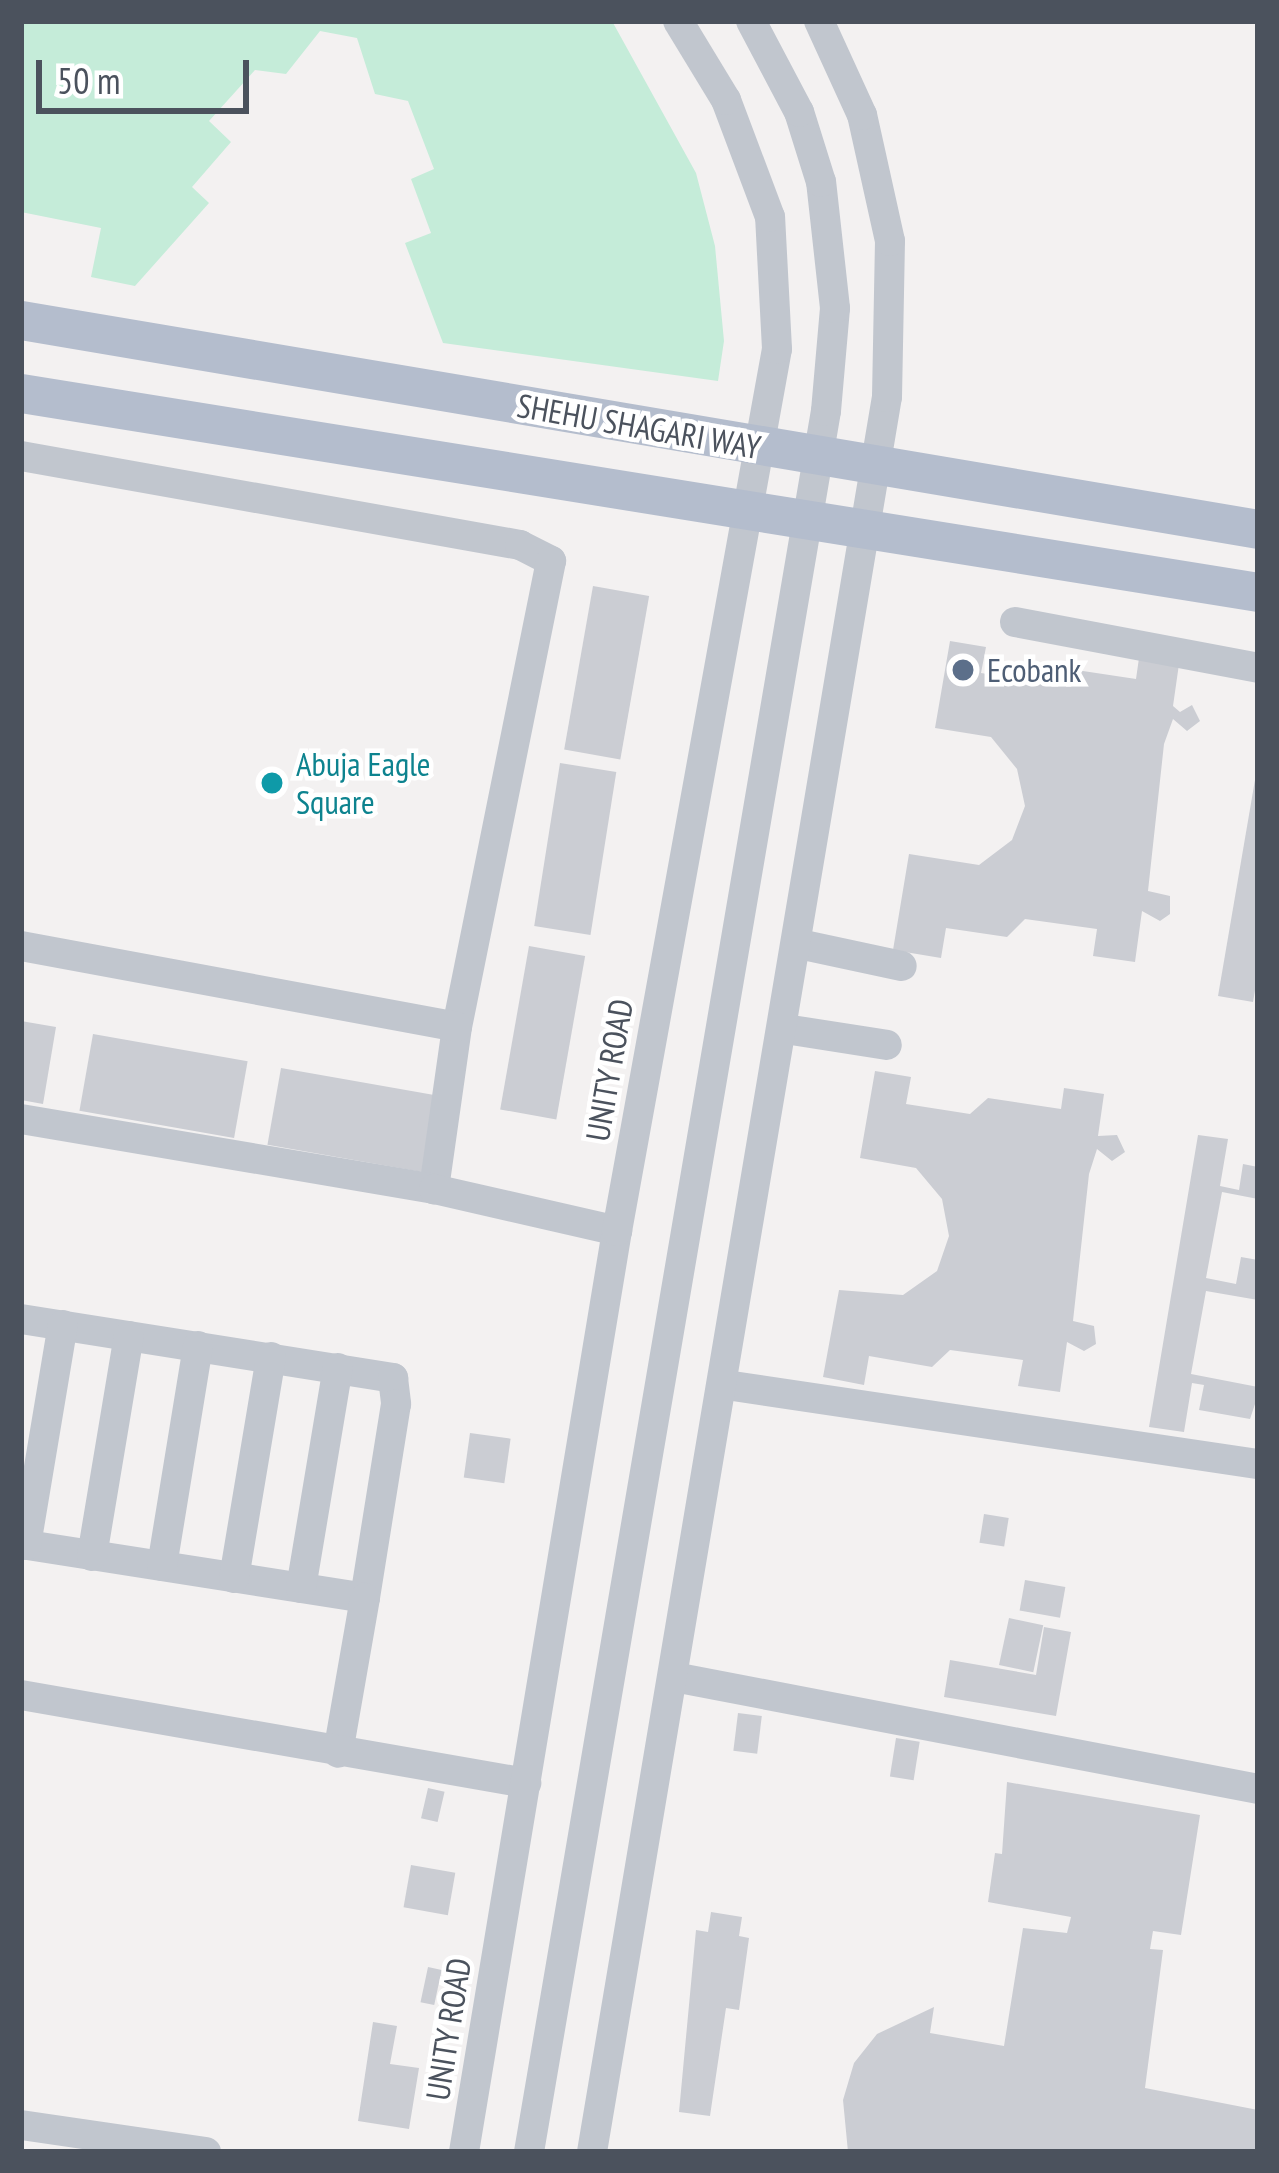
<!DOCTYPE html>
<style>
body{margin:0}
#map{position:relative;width:1279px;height:2173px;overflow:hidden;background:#f3f1f1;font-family:"PT Sans Narrow",sans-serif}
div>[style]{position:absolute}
.green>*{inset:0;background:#c5ecd9}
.building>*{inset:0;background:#cbcdd3;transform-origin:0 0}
.minor>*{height:30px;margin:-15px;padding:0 15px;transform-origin:15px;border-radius:15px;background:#c1c6ce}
.major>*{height:39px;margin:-19.5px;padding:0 19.5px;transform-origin:19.5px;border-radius:19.5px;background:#b4bdcd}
.dots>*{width:33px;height:33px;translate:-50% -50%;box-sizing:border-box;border:6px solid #fff;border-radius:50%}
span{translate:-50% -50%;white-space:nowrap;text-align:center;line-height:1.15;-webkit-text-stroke:9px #fff;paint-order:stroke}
.street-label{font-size:33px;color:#4b525d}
.service-label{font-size:33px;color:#4e5e75}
.left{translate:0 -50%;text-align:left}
.culture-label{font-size:33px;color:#0d838f}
.frame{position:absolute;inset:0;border:24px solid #4b525d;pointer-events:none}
.scale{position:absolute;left:36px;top:60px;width:213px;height:54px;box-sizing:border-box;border:6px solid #4b525d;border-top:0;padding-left:15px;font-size:36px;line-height:42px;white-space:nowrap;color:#4b525d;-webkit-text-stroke:9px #fff;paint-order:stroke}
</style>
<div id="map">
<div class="green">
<div style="clip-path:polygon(21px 21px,612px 21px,696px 173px,715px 246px,724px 341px,718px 381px,443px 343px,405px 243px,431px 233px,411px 179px,434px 169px,408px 101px,375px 94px,357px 38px,320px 31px,286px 74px,255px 70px,209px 121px,231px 142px,192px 187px,209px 203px,135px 286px,91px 277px,101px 228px,21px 212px)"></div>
</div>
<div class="building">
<div style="left:593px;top:586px;width:57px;height:166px;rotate:10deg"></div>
<div style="clip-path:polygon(950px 641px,986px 647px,981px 673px,1045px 684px,1063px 668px,1136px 679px,1139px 658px,1179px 664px,1173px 706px,1180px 712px,1192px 705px,1200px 721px,1187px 731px,1173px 719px,1164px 744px,1148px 891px,1170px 896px,1170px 914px,1160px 921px,1142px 911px,1135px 962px,1093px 956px,1097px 929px,1025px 919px,1007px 937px,946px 928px,941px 958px,893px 950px,909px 854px,979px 865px,1012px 840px,1025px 806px,1017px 769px,991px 737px,935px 728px)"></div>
<div style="left:560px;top:763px;width:57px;height:165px;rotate:9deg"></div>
<div style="clip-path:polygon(1256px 774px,1258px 973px,1253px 1002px,1218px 996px)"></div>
<div style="left:529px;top:946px;width:57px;height:166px;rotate:10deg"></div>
<div style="clip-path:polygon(21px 1021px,56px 1027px,43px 1104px,21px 1100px)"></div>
<div style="left:93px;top:1034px;width:157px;height:78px;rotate:10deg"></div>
<div style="left:281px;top:1068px;width:157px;height:78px;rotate:10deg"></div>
<div style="clip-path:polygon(875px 1071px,911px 1077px,906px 1104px,970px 1114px,988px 1098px,1061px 1109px,1064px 1088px,1104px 1094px,1098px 1136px,1117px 1135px,1125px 1152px,1112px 1161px,1097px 1149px,1089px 1174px,1073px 1321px,1094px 1326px,1096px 1344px,1084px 1351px,1067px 1342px,1060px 1392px,1018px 1386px,1023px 1360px,950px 1350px,932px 1367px,869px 1356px,864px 1385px,823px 1377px,839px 1290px,903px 1295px,937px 1271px,949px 1236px,942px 1199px,916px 1168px,860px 1158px)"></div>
<div style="clip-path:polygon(1198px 1135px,1228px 1139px,1220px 1186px,1239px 1190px,1243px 1164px,1258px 1167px,1258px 1199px,1222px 1192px,1206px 1278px,1236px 1284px,1241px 1257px,1258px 1260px,1258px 1300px,1206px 1291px,1191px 1374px,1258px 1387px,1258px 1395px,1250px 1419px,1199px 1410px,1204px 1385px,1192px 1383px,1184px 1432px,1149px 1427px)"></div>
<div style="left:470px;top:1433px;width:41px;height:45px;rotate:8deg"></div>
<div style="left:984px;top:1514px;width:25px;height:29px;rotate:9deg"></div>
<div style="left:1025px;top:1580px;width:41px;height:31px;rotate:10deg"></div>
<div style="left:1009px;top:1618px;width:35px;height:48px;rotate:12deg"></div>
<div style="clip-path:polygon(1044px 1627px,1071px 1632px,1056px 1716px,944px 1697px,950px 1660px,1036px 1675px)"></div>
<div style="left:738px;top:1713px;width:24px;height:38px;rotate:7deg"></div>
<div style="left:896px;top:1738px;width:24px;height:39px;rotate:9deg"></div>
<div style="clip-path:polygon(1007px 1782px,1200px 1815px,1181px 1935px,1153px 1931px,1150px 1949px,1163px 1950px,1145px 2088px,1258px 2110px,1258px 2152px,848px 2152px,843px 2100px,854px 2063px,877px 2034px,934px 2007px,930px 2033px,1004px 2046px,1023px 1928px,1067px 1933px,1071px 1917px,988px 1902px,995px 1853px,1002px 1854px)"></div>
<div style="left:428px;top:1788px;width:17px;height:31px;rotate:13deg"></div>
<div style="left:411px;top:1865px;width:45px;height:43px;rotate:10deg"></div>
<div style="clip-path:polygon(711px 1912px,742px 1917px,739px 1936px,749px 1938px,739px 2010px,726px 2008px,710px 2116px,679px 2112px,696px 1930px,708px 1932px)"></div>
<div style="left:428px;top:1967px;width:14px;height:36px;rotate:12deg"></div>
<div style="clip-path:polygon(373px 2022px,397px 2026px,390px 2064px,419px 2068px,409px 2129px,358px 2121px)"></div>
</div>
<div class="minor">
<div style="left:21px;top:456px;width:507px;rotate:10.11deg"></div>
<div style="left:520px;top:545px;width:35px;rotate:27deg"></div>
<div style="left:551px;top:561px;width:475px;rotate:101.4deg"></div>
<div style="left:457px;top:1027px;width:164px;rotate:98.1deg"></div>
<div style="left:1015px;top:622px;width:247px;rotate:10.7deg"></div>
<div style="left:799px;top:944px;width:105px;rotate:12.1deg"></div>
<div style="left:21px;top:946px;width:443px;rotate:10.5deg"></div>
<div style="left:785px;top:1029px;width:103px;rotate:8.9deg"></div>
<div style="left:21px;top:1119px;width:419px;rotate:9.6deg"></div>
<div style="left:434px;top:1189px;width:188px;rotate:12.9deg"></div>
<div style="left:21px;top:1319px;width:377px;rotate:9deg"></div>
<div style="left:393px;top:1378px;width:26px;rotate:83deg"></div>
<div style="left:396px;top:1404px;width:196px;rotate:99.1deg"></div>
<div style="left:726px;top:1385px;width:538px;rotate:8.45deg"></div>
<div style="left:21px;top:1544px;width:348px;rotate:8.9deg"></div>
<div style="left:365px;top:1598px;width:157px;rotate:99.9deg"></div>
<div style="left:26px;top:1545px;width:223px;rotate:-80.5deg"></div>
<div style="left:92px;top:1556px;width:223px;rotate:-80.5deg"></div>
<div style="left:162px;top:1566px;width:223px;rotate:-80.7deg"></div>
<div style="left:234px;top:1578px;width:224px;rotate:-80.5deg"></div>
<div style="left:301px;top:1588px;width:223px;rotate:-80.5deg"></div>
<div style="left:674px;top:1677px;width:595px;rotate:10.86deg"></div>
<div style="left:21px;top:1695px;width:513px;rotate:9.88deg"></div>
<div style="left:21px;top:2125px;width:187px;rotate:8.3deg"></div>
<div style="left:464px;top:2152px;width:934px;rotate:-80.57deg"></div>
<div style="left:617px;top:1231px;width:896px;rotate:-79.72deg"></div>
<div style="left:777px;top:349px;width:132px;rotate:-93deg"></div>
<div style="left:770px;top:217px;width:125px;rotate:-110.6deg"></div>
<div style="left:726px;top:100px;width:92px;rotate:-121.3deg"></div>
<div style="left:529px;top:2152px;width:1766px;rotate:-80.32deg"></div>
<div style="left:826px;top:411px;width:103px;rotate:-85deg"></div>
<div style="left:835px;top:308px;width:127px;rotate:-96.3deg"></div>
<div style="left:821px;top:182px;width:73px;rotate:-107.4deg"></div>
<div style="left:799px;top:112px;width:103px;rotate:-117.8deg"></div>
<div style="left:592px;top:2152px;width:1780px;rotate:-80.46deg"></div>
<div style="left:887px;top:397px;width:156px;rotate:-88.9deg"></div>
<div style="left:890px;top:241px;width:129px;rotate:-102.5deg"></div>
<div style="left:862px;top:115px;width:103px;rotate:-114.6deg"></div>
</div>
<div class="major">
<div style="left:21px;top:320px;width:1255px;rotate:9.59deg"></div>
<div style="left:21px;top:393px;width:1253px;rotate:9.14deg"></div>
</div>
<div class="dots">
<div style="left:963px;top:670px;background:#5c6f8a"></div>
<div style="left:272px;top:783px;background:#0f9aa8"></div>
</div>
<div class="street-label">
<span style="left:639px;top:426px;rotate:10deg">SHEHU SHAGARI WAY</span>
<span style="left:609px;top:1070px;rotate:-80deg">UNITY ROAD</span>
<span style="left:448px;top:2029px;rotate:-81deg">UNITY ROAD</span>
</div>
<div class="service-label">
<span class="left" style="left:987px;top:670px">Ecobank</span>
</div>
<div class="culture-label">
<span class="left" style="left:296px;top:783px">Abuja Eagle<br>Square</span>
</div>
<div class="frame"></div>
<div class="scale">50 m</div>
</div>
